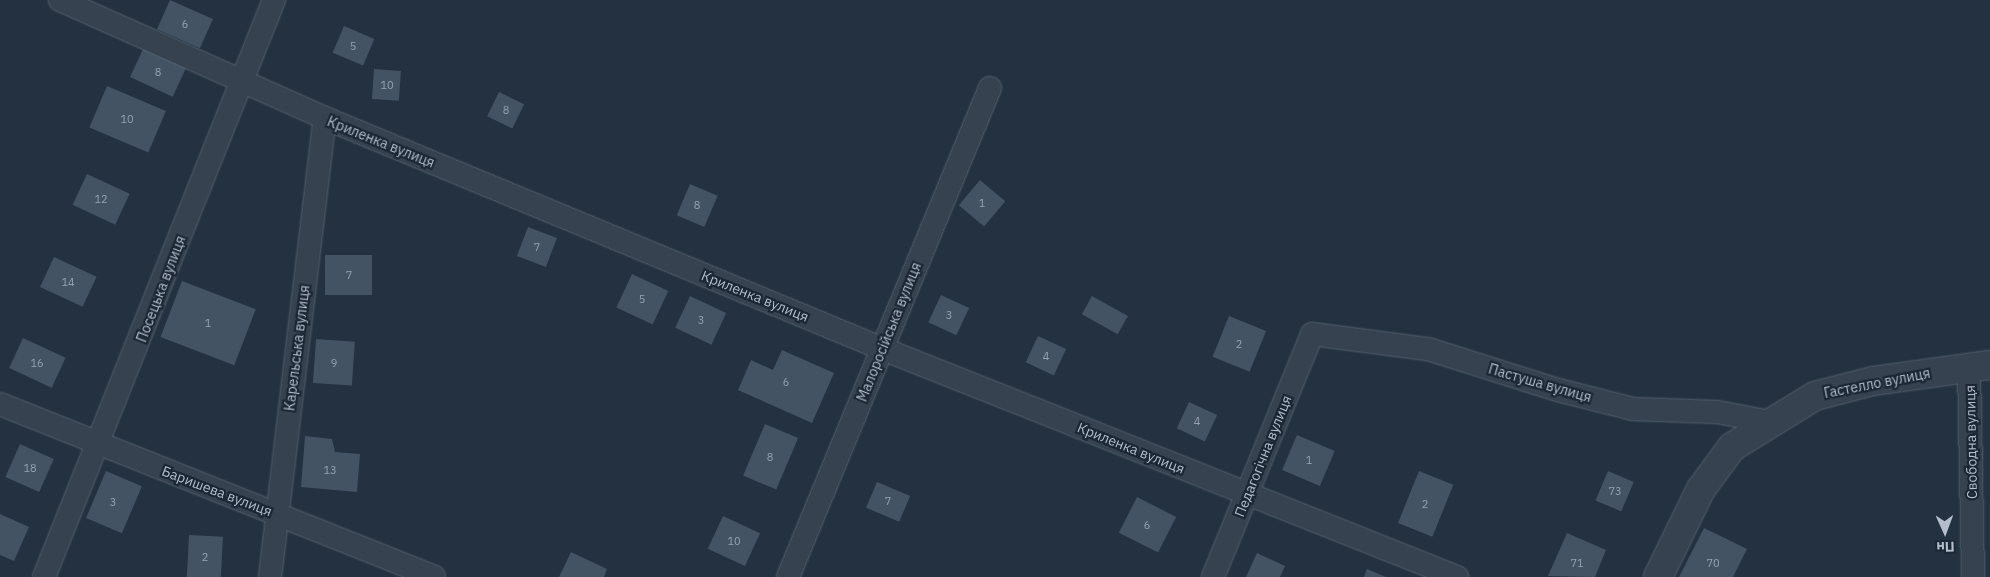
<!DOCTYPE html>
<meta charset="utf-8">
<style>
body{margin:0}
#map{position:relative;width:1990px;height:577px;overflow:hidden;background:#233140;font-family:"IBM Plex Sans",sans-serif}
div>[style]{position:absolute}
.building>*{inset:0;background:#435364;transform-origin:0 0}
.roads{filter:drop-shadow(0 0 1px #55606e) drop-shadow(0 0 1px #55606e)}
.minor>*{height:22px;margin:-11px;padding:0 11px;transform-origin:11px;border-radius:11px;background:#374250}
.tertiary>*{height:28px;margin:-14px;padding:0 14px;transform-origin:14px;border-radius:14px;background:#374250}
span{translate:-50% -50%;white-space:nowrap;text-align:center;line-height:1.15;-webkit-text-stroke:4.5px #1c2735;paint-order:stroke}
.number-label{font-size:11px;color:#97a2b1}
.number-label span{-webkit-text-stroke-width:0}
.street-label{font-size:14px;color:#b3bdcb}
.north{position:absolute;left:1920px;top:507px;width:50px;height:50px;-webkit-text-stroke:4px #1c2735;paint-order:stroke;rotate:178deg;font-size:14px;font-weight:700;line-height:20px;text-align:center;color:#b3bdcb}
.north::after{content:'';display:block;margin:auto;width:18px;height:22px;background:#b3bdcb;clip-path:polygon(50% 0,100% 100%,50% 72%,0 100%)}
</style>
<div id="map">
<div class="building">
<div style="left:170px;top:0;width:47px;height:32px;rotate:24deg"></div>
<div style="left:344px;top:26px;width:33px;height:29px;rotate:23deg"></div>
<div style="left:144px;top:47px;width:47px;height:33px;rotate:25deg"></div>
<div style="left:374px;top:69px;width:27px;height:30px;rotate:4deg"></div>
<div style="left:107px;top:86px;width:64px;height:45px;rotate:23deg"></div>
<div style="left:499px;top:92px;width:28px;height:27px;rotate:26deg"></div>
<div style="left:87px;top:174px;width:47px;height:34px;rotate:25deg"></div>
<div style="left:980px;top:180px;width:33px;height:33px;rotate:40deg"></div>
<div style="left:690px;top:184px;width:30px;height:34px;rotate:23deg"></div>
<div style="left:528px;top:227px;width:31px;height:31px;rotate:21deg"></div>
<div style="left:325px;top:255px;width:47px;height:40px"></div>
<div style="left:54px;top:257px;width:47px;height:33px;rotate:25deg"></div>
<div style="left:632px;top:274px;width:40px;height:37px;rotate:25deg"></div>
<div style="left:182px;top:281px;width:79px;height:60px;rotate:21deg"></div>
<div style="left:941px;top:295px;width:31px;height:30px;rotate:25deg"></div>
<div style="left:690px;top:296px;width:40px;height:35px;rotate:25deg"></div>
<div style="left:1092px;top:296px;width:41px;height:21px;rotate:29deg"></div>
<div style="left:1229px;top:316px;width:40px;height:44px;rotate:22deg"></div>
<div style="left:1038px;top:336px;width:31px;height:29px;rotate:25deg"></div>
<div style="left:23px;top:338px;width:47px;height:33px;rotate:25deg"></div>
<div style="left:316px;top:339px;width:39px;height:44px;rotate:4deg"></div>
<div style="clip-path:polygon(782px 350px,834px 373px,812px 423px,738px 390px,751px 360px,773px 370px)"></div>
<div style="left:1189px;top:402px;width:31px;height:29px;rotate:25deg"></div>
<div style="left:765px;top:424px;width:36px;height:56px;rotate:23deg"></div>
<div style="left:1297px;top:435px;width:41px;height:38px;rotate:23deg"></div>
<div style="clip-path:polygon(305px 436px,332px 439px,335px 452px,360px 454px,357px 492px,301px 487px)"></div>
<div style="left:20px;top:444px;width:37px;height:36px;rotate:24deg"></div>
<div style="left:106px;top:471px;width:39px;height:51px;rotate:23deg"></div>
<div style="left:1419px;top:471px;width:37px;height:56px;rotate:22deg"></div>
<div style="left:1608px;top:471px;width:28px;height:32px;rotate:23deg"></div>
<div style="left:877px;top:482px;width:36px;height:28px;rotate:23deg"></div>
<div style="left:1137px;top:497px;width:44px;height:40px;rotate:27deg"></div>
<div style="clip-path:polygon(0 514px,29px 527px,14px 561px,0 555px)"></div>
<div style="left:723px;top:516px;width:41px;height:36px;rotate:25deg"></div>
<div style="clip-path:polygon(1704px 528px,1747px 549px,1733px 577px,1679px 577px)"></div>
<div style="clip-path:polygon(1567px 533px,1606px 550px,1595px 577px,1548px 576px)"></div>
<div style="left:189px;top:535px;width:34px;height:42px;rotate:3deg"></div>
<div style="clip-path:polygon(571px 552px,607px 569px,604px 577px,559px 577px)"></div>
<div style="clip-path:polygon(1257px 553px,1285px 566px,1280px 577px,1246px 577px)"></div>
<div style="clip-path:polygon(1367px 569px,1386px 577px,1364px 577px)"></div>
</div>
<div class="roads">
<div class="minor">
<div style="left:60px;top:0;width:290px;rotate:24deg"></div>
<div style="left:325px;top:118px;width:604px;rotate:22.49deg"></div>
<div style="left:883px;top:349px;width:618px;rotate:21.66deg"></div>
<div style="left:1969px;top:367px;width:210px;rotate:88.9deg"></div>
<div style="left:0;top:404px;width:467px;rotate:21.7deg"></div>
<div style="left:44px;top:577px;width:621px;rotate:-68.27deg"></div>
<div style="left:270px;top:577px;width:462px;rotate:-83.2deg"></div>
<div style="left:788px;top:577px;width:529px;rotate:-67.56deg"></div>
<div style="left:1213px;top:577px;width:262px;rotate:-67.8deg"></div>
<div style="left:1312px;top:334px;width:117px;rotate:7.4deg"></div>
<div style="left:1428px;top:349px;width:136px;rotate:17.5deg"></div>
<div style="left:1558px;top:390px;width:77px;rotate:14.2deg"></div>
<div style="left:1633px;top:409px;width:84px;rotate:2deg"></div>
<div style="left:1717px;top:412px;width:54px;rotate:10.7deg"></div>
</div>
<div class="tertiary">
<div style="left:1658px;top:577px;width:98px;rotate:-64deg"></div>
<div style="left:1701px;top:489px;width:52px;rotate:-53.6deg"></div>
<div style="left:1732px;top:447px;width:97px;rotate:-31.6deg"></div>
<div style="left:1815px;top:396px;width:60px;rotate:-14.5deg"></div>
<div style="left:1873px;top:381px;width:118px;rotate:-7.8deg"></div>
</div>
</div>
<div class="number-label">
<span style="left:185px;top:24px">6</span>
<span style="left:353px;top:46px">5</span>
<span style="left:158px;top:72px">8</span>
<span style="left:387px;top:85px">10</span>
<span style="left:506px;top:110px">8</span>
<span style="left:127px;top:119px">10</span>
<span style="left:101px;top:199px">12</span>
<span style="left:982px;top:203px">1</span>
<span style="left:697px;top:205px">8</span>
<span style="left:537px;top:247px">7</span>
<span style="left:349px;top:275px">7</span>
<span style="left:68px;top:282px">14</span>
<span style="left:642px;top:299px">5</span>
<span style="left:949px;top:315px">3</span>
<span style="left:701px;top:320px">3</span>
<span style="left:208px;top:323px">1</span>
<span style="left:1239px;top:344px">2</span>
<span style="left:1046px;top:356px">4</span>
<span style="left:37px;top:363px">16</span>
<span style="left:334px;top:363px">9</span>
<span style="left:786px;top:382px">6</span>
<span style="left:1197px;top:421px">4</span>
<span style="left:770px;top:457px">8</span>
<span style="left:1309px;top:460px">1</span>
<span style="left:30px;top:468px">18</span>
<span style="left:330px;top:470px">13</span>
<span style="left:1615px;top:491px">73</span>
<span style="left:888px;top:501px">7</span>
<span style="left:113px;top:502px">3</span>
<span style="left:1425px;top:504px">2</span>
<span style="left:1147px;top:525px">6</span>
<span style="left:734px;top:541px">10</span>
<span style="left:205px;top:557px">2</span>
<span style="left:1577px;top:563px">71</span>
<span style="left:1713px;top:563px">70</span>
</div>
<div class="street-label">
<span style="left:381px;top:142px;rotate:22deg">Криленка вулиця</span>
<span style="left:161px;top:289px;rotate:-69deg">Посецька вулиця</span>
<span style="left:755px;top:296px;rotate:22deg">Криленка вулиця</span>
<span style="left:889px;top:332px;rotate:-68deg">Малоросійська вулиця</span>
<span style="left:297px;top:348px;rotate:-83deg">Карельська вулиця</span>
<span style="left:1540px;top:383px;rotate:16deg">Пастуша вулиця</span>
<span style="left:1877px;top:383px;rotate:-11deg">Гастелло вулиця</span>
<span style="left:1971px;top:442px;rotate:-91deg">Свободна вулиця</span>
<span style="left:1131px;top:448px;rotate:22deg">Криленка вулиця</span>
<span style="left:1263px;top:456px;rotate:-68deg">Педагогічна вулиця</span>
<span style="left:217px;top:491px;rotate:21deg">Баришева вулиця</span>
</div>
<div class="north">Пн</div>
</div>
